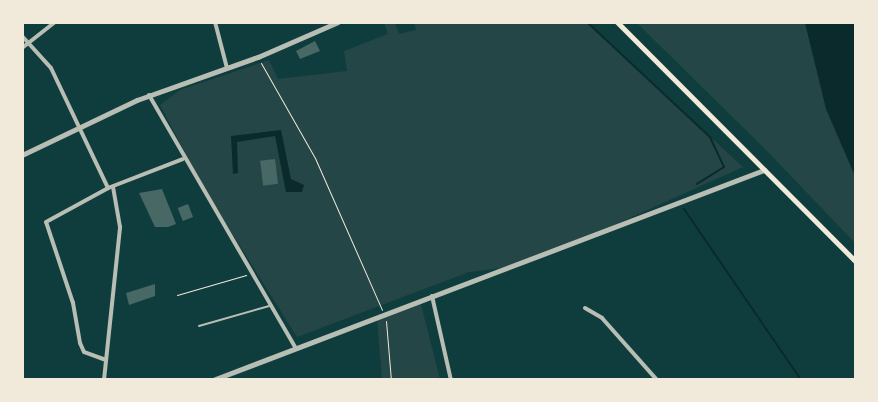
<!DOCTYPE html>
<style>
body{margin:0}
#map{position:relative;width:878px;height:402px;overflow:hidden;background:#0f3d3e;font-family:Commissioner,sans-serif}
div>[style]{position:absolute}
.green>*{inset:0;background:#244646}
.water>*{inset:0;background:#0a2a2b}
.stream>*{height:2px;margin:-1px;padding:0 1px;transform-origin:1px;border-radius:1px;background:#0a2a2b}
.building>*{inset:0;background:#486865;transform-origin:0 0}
.path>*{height:1px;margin:-0.5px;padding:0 0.5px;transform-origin:0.5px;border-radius:0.5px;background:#f1e9da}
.service>*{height:2px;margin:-1px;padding:0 1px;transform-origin:1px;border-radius:1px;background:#b8beb3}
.minor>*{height:4px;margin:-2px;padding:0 2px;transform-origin:2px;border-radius:2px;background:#b8beb3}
.tertiary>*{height:4.5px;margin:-2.25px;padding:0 2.25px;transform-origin:2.25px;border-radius:2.25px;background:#b8beb3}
.secondary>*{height:5px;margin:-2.5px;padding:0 2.5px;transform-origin:2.5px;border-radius:2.5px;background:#f1e9da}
span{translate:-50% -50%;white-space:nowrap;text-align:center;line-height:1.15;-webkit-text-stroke:4.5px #f1e9da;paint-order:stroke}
.frame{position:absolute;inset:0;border:24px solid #f1e9da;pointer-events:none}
</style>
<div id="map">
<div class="green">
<div style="clip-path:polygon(384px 23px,395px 23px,399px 34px,416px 30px,414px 23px,587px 23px,743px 167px,585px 238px,509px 267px,469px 272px,297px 337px,203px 187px,160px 105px,180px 90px,269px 60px,278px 79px,347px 71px,344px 51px,388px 34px)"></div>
<div style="clip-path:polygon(637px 23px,855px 23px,855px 243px,768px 152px)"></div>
<div style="clip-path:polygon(420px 301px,440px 379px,382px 379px,377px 319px)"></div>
</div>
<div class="water">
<div style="clip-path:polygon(805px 23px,855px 23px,855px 176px,826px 109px)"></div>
<div style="clip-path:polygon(281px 130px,291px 179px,304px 185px,302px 192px,286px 192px,275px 136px,237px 142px,238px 173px,233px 174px,231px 136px)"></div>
</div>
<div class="stream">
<div style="left:587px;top:22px;width:168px;rotate:43.1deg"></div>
<div style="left:710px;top:137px;width:33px;rotate:65deg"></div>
<div style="left:724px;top:167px;width:32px;rotate:148deg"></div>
<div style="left:684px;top:209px;width:207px;rotate:55.6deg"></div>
</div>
<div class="building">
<div style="clip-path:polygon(315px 41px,320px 51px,300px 59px,296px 51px)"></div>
<div style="left:275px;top:159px;width:25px;height:15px;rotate:83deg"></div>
<div style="clip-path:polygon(162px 189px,176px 224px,168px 227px,155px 227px,139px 193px)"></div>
<div style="left:188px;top:204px;width:14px;height:11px;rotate:69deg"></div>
<div style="clip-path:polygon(155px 284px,155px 296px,129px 305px,126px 293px)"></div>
</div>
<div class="path">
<div style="left:261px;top:63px;width:109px;rotate:60.4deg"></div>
<div style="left:315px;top:158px;width:166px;rotate:66.2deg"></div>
<div style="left:177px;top:295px;width:72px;rotate:-16.2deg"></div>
<div style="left:386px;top:321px;width:59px;rotate:85.2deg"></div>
</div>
<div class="service">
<div style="left:199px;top:326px;width:73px;rotate:-15.9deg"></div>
</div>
<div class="minor">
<div style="left:215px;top:22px;width:48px;rotate:75.4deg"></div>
<div style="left:22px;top:36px;width:43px;rotate:47.8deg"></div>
<div style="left:51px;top:68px;width:133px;rotate:64.6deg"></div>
<div style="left:22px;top:48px;width:42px;rotate:-38.2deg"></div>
<div style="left:149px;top:95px;width:293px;rotate:59.9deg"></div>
<div style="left:432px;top:296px;width:86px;rotate:77.3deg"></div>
<div style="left:585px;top:308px;width:20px;rotate:30deg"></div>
<div style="left:602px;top:318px;width:83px;rotate:48.4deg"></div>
<div style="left:106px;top:360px;width:23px;rotate:-160deg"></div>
<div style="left:84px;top:352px;width:10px;rotate:-114deg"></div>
<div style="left:80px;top:343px;width:41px;rotate:-99.9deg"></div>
<div style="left:73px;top:303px;width:85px;rotate:-108.4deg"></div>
<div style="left:46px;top:222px;width:71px;rotate:-28.7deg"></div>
<div style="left:108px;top:188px;width:80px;rotate:-21.1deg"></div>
<div style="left:104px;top:380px;width:154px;rotate:-84deg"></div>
<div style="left:120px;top:227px;width:41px;rotate:-99.9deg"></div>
</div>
<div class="tertiary">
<div style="left:22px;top:155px;width:127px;rotate:-25.6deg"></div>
<div style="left:137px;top:100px;width:128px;rotate:-19.6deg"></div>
<div style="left:258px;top:57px;width:87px;rotate:-23.6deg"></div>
<div style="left:213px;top:380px;width:590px;rotate:-20.86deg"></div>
</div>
<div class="secondary">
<div style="left:617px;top:22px;width:339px;rotate:45.1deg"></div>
</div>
<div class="frame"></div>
</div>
